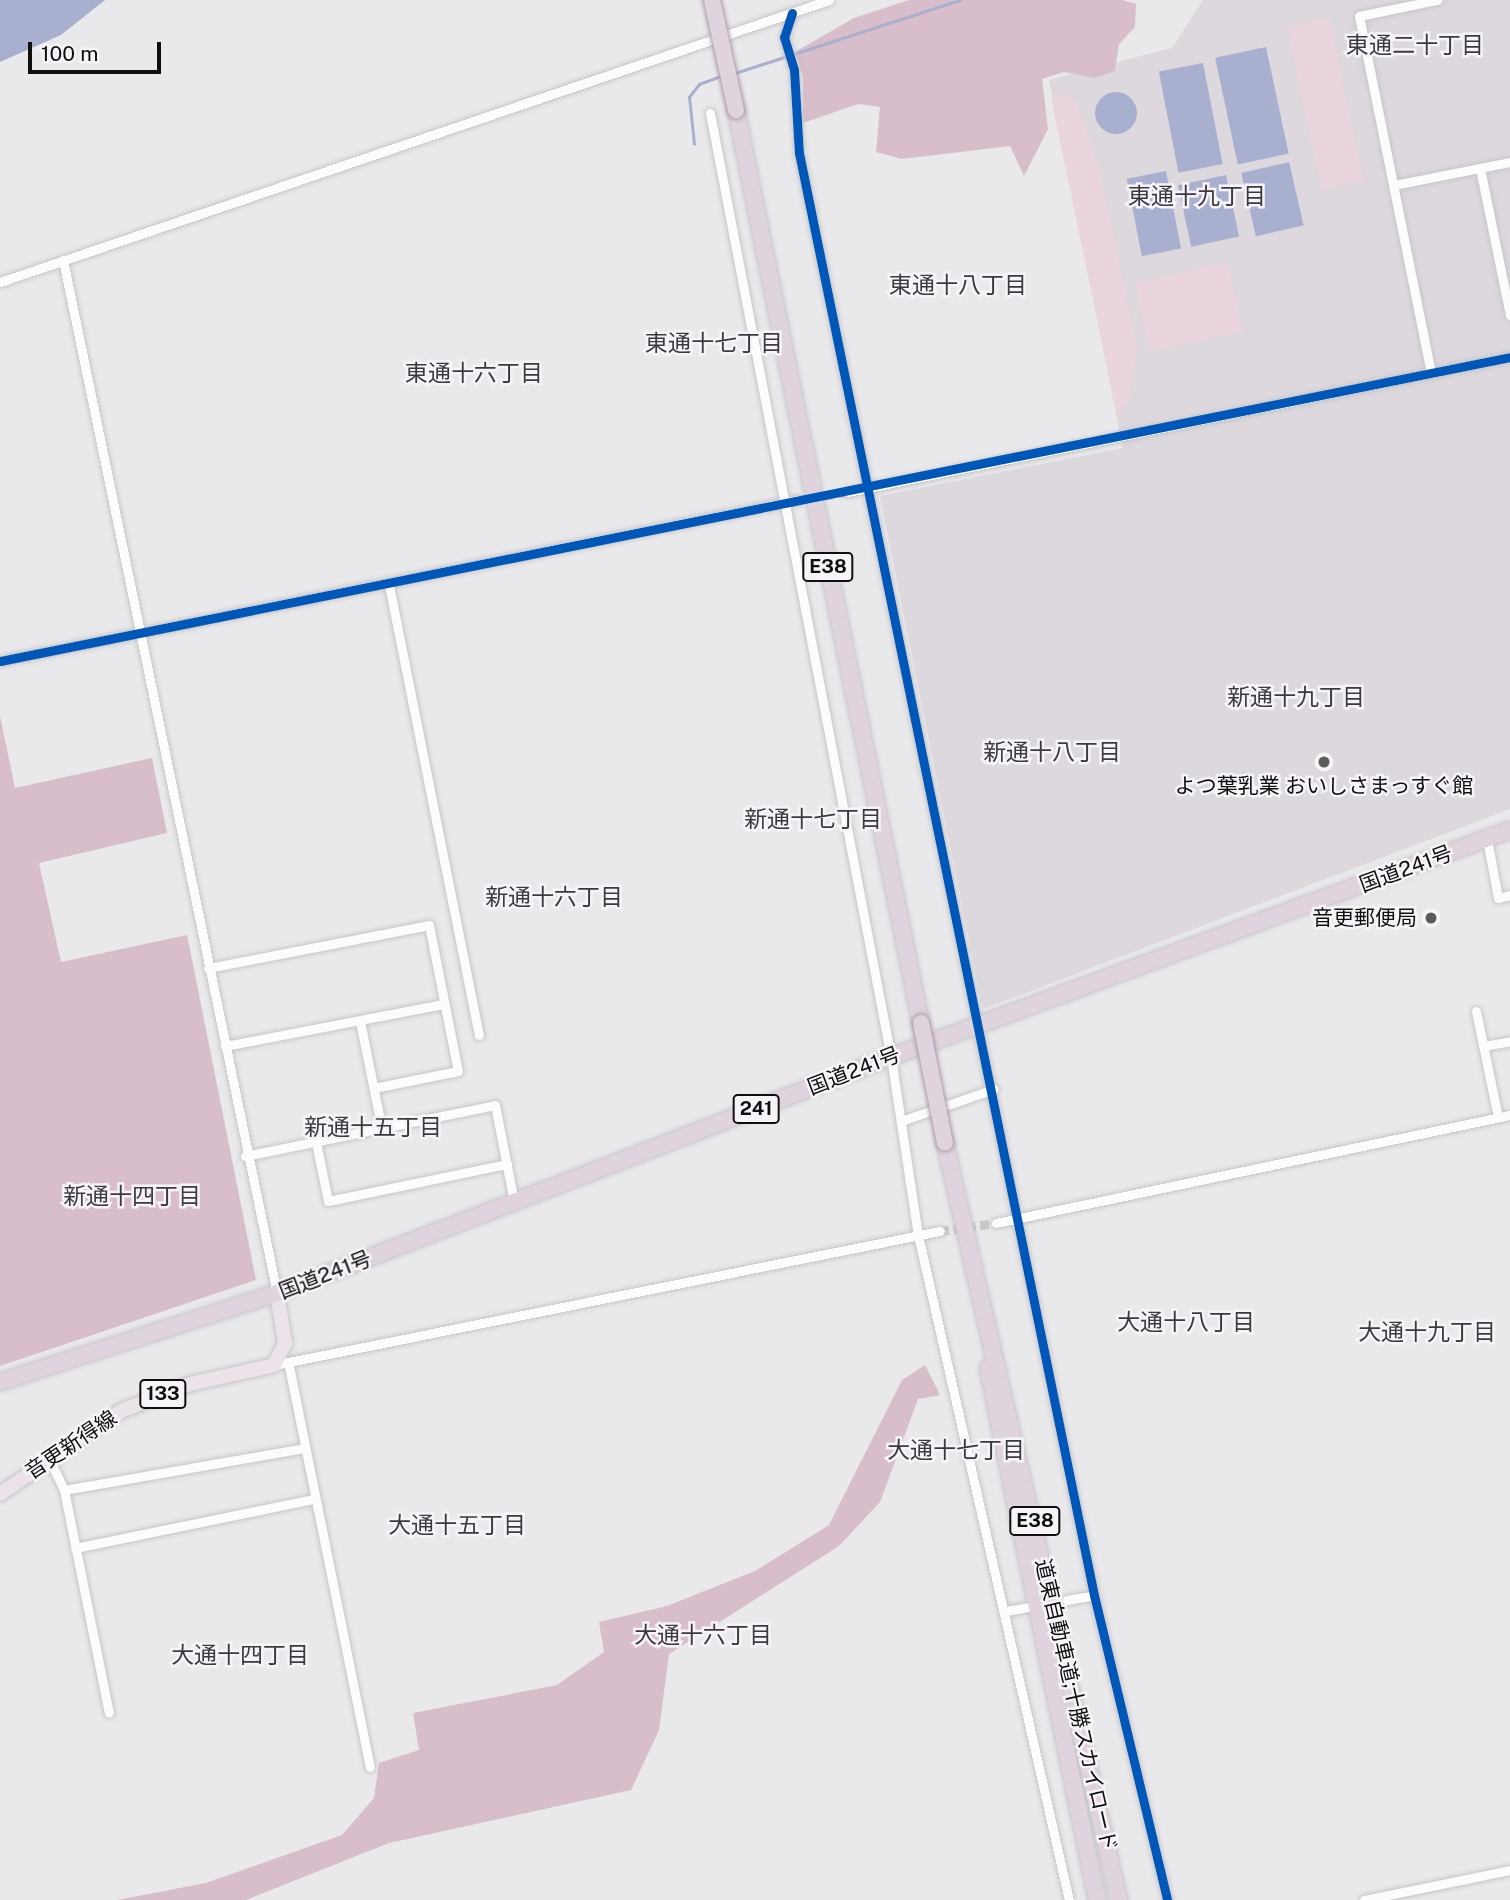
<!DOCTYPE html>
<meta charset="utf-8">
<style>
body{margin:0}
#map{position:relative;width:1510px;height:1900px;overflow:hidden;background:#e9e8ea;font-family:"Public Sans","Noto Sans JP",sans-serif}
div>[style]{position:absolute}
.built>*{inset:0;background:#dcd8de}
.green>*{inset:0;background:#ead5de;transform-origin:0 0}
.forest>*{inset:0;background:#d8bdca}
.water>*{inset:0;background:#a9afcf;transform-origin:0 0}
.round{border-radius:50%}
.stream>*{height:2.5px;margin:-1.25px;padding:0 1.25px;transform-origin:1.25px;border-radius:1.25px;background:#a9afcf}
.street-tunnel>*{height:9px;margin-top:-4.5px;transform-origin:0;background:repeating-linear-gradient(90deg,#c8c7c9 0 9px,transparent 0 13.5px)}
.roads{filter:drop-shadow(0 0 2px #c7c6c8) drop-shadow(0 0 2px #c7c6c8)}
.street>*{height:9px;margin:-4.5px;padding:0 4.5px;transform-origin:4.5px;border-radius:4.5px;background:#fcfcfc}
.primary>*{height:14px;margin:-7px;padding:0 7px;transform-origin:7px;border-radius:7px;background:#ebe3e9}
.highway>*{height:16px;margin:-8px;padding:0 8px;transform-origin:8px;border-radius:8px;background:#dfd3dd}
.bridges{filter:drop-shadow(0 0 2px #a99ca7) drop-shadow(0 0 2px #a99ca7)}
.highway-bridge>*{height:16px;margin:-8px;padding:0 8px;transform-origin:8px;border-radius:8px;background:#dfd3dd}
.cycleway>*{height:9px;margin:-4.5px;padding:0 4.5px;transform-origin:4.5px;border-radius:4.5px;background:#0057b8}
.dots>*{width:19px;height:19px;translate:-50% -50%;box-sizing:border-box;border:4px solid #f7f4f9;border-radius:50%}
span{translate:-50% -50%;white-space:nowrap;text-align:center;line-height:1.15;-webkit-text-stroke:5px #f7f4f9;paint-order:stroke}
.shield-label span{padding:2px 5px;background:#f7f4f9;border:2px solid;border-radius:5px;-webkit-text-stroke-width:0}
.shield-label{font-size:19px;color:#100f10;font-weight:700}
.poi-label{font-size:21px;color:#100f10}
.right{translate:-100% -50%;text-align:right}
.street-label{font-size:21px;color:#100f10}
.neighbourhood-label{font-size:23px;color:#3c3a3e}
.scale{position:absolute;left:28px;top:42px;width:133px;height:32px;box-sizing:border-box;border:4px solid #100f10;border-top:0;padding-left:9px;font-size:21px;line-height:24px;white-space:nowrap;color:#100f10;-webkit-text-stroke:5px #f7f4f9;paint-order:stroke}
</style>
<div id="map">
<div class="built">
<div style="clip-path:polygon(1203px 0,1510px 0,1510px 809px,983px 1009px,880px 496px,1123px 448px,1049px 80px,1172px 48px)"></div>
</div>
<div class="green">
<div style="left:1329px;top:18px;width:166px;height:43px;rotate:78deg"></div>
<div style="clip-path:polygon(1061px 93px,1075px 100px,1099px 168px,1137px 347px,1128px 401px,1117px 415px,1051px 99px)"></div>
<div style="left:1228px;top:263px;width:70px;height:95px;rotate:78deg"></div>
</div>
<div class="forest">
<div style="clip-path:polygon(909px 0,1122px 0,1136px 4px,1135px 27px,1119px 44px,1115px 71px,1095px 78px,1064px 72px,1042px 79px,1048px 129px,1024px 176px,1010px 146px,902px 159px,876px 152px,880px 107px,858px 104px,803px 123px,803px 77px,795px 52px,854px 18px)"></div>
<div style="clip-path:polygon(0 716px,15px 788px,152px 758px,167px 833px,39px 863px,61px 962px,187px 935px,256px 1280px,0 1366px)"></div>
<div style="clip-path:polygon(925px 1365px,940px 1395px,918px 1399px,880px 1502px,839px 1546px,669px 1654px,659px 1730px,631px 1790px,389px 1843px,246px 1900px,117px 1900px,206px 1883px,342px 1835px,374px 1798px,379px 1763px,419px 1750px,413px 1713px,557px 1685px,604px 1652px,599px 1622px,667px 1606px,755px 1571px,829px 1525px,902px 1380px)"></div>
</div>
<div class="water">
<div style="clip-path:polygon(0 0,105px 0,61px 35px,0 62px)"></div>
<div style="left:1266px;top:47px;width:109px;height:52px;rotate:78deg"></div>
<div style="left:1203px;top:63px;width:103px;height:45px;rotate:79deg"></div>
<div class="round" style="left:1095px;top:92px;width:42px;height:42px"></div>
<div style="left:1289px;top:162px;width:65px;height:49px;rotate:77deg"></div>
<div style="left:1166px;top:171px;width:79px;height:40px;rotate:79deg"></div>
<div style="left:1226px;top:175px;width:63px;height:49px;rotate:78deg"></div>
</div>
<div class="stream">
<div style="left:735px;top:73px;width:237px;rotate:-18deg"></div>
<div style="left:694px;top:144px;width:47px;rotate:-96.1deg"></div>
<div style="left:689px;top:97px;width:16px;rotate:-52deg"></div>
<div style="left:699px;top:84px;width:23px;rotate:-20deg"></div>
</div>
<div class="street-tunnel">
<div style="left:798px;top:500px;width:51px;rotate:-9.1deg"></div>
<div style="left:940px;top:1231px;width:57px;rotate:-8.1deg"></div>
</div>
<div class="roads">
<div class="street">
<div style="left:792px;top:13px;width:25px;rotate:108deg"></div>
<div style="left:784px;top:37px;width:34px;rotate:73deg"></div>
<div style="left:794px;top:70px;width:83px;rotate:86.6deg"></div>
<div style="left:799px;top:153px;width:1472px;rotate:78.44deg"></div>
<div style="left:1094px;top:1595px;width:314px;rotate:76.5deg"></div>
<div style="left:710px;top:113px;width:961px;rotate:79.15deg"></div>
<div style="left:891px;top:1057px;width:180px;rotate:81.4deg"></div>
<div style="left:918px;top:1235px;width:682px;rotate:77.21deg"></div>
<div style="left:1480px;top:168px;width:150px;rotate:78.5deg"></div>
<div style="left:1394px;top:185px;width:118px;rotate:-11.2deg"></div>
<div style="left:63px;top:260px;width:1055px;rotate:78.3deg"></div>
<div style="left:0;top:282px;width:876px;rotate:-18.79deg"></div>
<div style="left:1431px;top:373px;width:364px;rotate:-101.4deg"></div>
<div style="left:1359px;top:16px;width:80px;rotate:-11.6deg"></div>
<div style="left:848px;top:492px;width:676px;rotate:-11.53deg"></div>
<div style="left:389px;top:585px;width:459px;rotate:78.7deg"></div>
<div style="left:0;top:661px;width:814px;rotate:-11.41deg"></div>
<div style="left:1487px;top:839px;width:60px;rotate:79.4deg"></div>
<div style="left:1498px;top:898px;width:12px;rotate:-14deg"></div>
<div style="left:208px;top:968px;width:225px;rotate:-11deg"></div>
<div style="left:429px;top:925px;width:149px;rotate:78.8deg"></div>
<div style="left:458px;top:1071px;width:86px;rotate:168.6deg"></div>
<div style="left:1476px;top:1011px;width:108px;rotate:78.3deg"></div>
<div style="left:360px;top:1021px;width:111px;rotate:78.6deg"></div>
<div style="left:225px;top:1046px;width:223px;rotate:-10.9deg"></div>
<div style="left:1483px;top:1046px;width:27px;rotate:-10deg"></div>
<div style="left:901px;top:1121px;width:98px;rotate:-19deg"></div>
<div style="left:316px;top:1142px;width:60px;rotate:78.5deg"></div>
<div style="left:328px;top:1201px;width:183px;rotate:-11.7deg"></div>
<div style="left:245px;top:1156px;width:255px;rotate:-11.5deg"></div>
<div style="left:495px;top:1105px;width:99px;rotate:78.9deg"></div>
<div style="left:996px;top:1223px;width:525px;rotate:-11.87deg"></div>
<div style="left:274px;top:1365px;width:679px;rotate:-11.38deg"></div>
<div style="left:289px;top:1366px;width:409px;rotate:78.6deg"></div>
<div style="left:49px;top:1459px;width:34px;rotate:64deg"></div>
<div style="left:64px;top:1490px;width:227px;rotate:78.6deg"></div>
<div style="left:64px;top:1490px;width:245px;rotate:-9.9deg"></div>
<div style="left:75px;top:1548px;width:244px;rotate:-11.6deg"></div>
<div style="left:1067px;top:1600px;width:27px;rotate:-10deg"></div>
<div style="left:1006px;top:1611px;width:22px;rotate:-10deg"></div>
<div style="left:1364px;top:1900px;width:149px;rotate:-11.6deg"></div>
</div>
<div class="primary">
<div style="left:0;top:1494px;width:147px;rotate:-34.4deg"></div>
<div style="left:121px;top:1411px;width:74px;rotate:-21.4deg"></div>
<div style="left:190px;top:1384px;width:86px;rotate:-12.7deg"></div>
<div style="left:274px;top:1365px;width:25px;rotate:-63deg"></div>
<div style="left:285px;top:1343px;width:51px;rotate:-99.1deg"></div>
</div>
<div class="highway">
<div style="left:736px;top:110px;width:932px;rotate:78.55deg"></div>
<div style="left:945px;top:1143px;width:777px;rotate:77.06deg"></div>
<div style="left:988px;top:1368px;width:543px;rotate:78.42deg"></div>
<div style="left:0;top:1382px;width:291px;rotate:-17.8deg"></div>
<div style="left:277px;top:1293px;width:658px;rotate:-21.03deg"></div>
<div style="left:891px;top:1057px;width:659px;rotate:-20.14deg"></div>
</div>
</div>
<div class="bridges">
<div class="highway-bridge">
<div style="left:712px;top:0;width:113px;rotate:77.7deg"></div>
<div style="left:921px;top:1023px;width:122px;rotate:78.7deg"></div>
</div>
</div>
<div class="cycleway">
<div style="left:792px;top:13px;width:25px;rotate:108deg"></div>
<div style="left:784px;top:37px;width:34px;rotate:73deg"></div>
<div style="left:794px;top:70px;width:83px;rotate:86.6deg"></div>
<div style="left:799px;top:153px;width:1472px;rotate:78.44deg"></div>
<div style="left:1094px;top:1595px;width:314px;rotate:76.5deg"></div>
<div style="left:0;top:661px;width:1540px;rotate:-11.38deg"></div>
</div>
<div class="dots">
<div style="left:1324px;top:762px;background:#5c5b5c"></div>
<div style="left:1431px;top:918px;background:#5c5b5c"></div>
</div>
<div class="shield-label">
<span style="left:828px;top:567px">E38</span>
<span style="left:756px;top:1109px">241</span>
<span style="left:163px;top:1394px">133</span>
<span style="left:1035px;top:1521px">E38</span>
</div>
<div class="poi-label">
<span style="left:1324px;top:786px">よつ葉乳業 おいしさまっすぐ館</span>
<span class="right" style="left:1417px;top:918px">音更郵便局</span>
</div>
<div class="street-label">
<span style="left:1406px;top:869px;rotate:-20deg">国道241号</span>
<span style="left:854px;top:1071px;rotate:-21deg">国道241号</span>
<span style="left:325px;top:1275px;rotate:-21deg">国道241号</span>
<span style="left:71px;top:1445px;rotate:-34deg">音更新得線</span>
<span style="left:1076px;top:1705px;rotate:77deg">道東自動車道;十勝スカイロード</span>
</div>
<div class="neighbourhood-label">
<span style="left:1415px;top:45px">東通二十丁目</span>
<span style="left:1197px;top:196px">東通十九丁目</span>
<span style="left:958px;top:285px">東通十八丁目</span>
<span style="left:714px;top:343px">東通十七丁目</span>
<span style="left:474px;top:373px">東通十六丁目</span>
<span style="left:1296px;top:697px">新通十九丁目</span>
<span style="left:1052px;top:752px">新通十八丁目</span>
<span style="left:813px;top:819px">新通十七丁目</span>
<span style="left:554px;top:897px">新通十六丁目</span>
<span style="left:373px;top:1127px">新通十五丁目</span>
<span style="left:132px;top:1196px">新通十四丁目</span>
<span style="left:1186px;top:1322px">大通十八丁目</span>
<span style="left:1427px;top:1332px">大通十九丁目</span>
<span style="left:956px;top:1450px">大通十七丁目</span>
<span style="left:457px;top:1525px">大通十五丁目</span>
<span style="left:703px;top:1635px">大通十六丁目</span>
<span style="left:240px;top:1655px">大通十四丁目</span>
</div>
<div class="scale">100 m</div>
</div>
